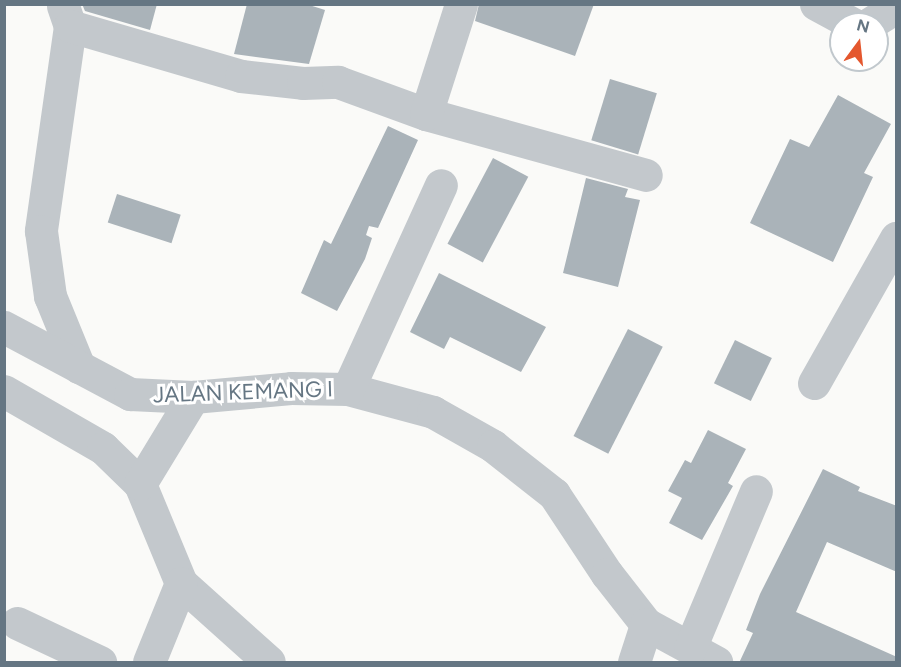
<!DOCTYPE html>
<style>
body{margin:0}
#map{position:relative;width:901px;height:667px;overflow:hidden;background:#fafaf8;font-family:Figtree,sans-serif}
div>[style]{position:absolute}
.building>*{inset:0;background:#aab3b9;transform-origin:0 0}
.minor>*{height:33px;margin:-16.5px;padding:0 16.5px;transform-origin:16.5px;border-radius:16.5px;background:#c3c8cc}
span{translate:-50% -50%;white-space:nowrap;text-align:center;line-height:1.15;-webkit-text-stroke:6px #fff;paint-order:stroke}
.street-label{font-size:22px;color:#657683}
.frame{position:absolute;inset:0;border:6px solid #657683;pointer-events:none}
.north{position:absolute;left:829px;top:12px;width:60px;height:60px;box-sizing:border-box;background:#fff;border:2px solid #c1c8cd;border-radius:50%;rotate:15deg;font-size:16px;font-weight:700;line-height:24px;text-align:center;color:#657683}
.north::after{content:'';display:block;margin:auto;width:21px;height:27px;background:#e4572e;clip-path:polygon(50% 0,100% 100%,50% 72%,0 100%)}
</style>
<div id="map">
<div class="building">
<div style="clip-path:polygon(82px 4px,157px 4px,150px 30px,85px 11px)"></div>
<div style="clip-path:polygon(247px 4px,306px 4px,325px 10px,309px 64px,234px 54px)"></div>
<div style="clip-path:polygon(479px 4px,594px 4px,575px 56px,475px 21px)"></div>
<div style="left:610px;top:79px;width:49px;height:64px;rotate:17deg"></div>
<div style="clip-path:polygon(838px 95px,891px 124px,864px 173px,873px 177px,833px 262px,750px 223px,790px 139px,809px 147px)"></div>
<div style="clip-path:polygon(388px 126px,418px 140px,378px 228px,369px 226px,366px 235px,372px 238px,365px 259px,337px 311px,301px 293px,324px 240px,331px 244px)"></div>
<div style="left:493px;top:158px;width:40px;height:97px;rotate:28deg"></div>
<div style="clip-path:polygon(586px 178px,628px 189px,625px 197px,640px 200px,618px 287px,563px 273px)"></div>
<div style="left:117px;top:194px;width:67px;height:30px;rotate:18deg"></div>
<div style="clip-path:polygon(439px 273px,546px 327px,521px 372px,450px 337px,444px 349px,410px 332px)"></div>
<div style="left:628px;top:329px;width:39px;height:120px;rotate:27deg"></div>
<div style="left:735px;top:340px;width:41px;height:48px;rotate:26deg"></div>
<div style="clip-path:polygon(708px 430px,746px 449px,728px 483px,733px 486px,702px 540px,669px 523px,682px 498px,668px 491px,685px 460px,691px 463px)"></div>
<div style="clip-path:polygon(823px 469px,860px 487px,858px 491px,897px 506px,897px 572px,827px 542px,796px 612px,897px 657px,897px 663px,739px 663px,753px 633px,746px 630px,760px 594px)"></div>
</div>
<div class="minor">
<div style="left:816px;top:4px;width:42px;rotate:28.4deg"></div>
<div style="left:63px;top:6px;width:21px;rotate:71deg"></div>
<div style="left:70px;top:26px;width:207px;rotate:98.1deg"></div>
<div style="left:41px;top:231px;width:66px;rotate:82.1deg"></div>
<div style="left:50px;top:296px;width:77px;rotate:67.8deg"></div>
<div style="left:869px;top:24px;width:32px;rotate:-32deg"></div>
<div style="left:70px;top:26px;width:178px;rotate:16.3deg"></div>
<div style="left:241px;top:76px;width:62px;rotate:6.4deg"></div>
<div style="left:303px;top:83px;width:35px;rotate:-2deg"></div>
<div style="left:338px;top:82px;width:94px;rotate:20deg"></div>
<div style="left:426px;top:114px;width:228px;rotate:15.5deg"></div>
<div style="left:426px;top:114px;width:115px;rotate:-72.3deg"></div>
<div style="left:4px;top:327px;width:143px;rotate:28deg"></div>
<div style="left:130px;top:394px;width:63px;rotate:2.7deg"></div>
<div style="left:193px;top:397px;width:98px;rotate:-5.2deg"></div>
<div style="left:291px;top:388px;width:57px;rotate:1deg"></div>
<div style="left:348px;top:389px;width:88px;rotate:15.1deg"></div>
<div style="left:433px;top:412px;width:69px;rotate:29.5deg"></div>
<div style="left:493px;top:446px;width:78px;rotate:38.2deg"></div>
<div style="left:554px;top:494px;width:96px;rotate:56.5deg"></div>
<div style="left:607px;top:574px;width:63px;rotate:52deg"></div>
<div style="left:646px;top:624px;width:80px;rotate:28.5deg"></div>
<div style="left:814px;top:383px;width:167px;rotate:-60.5deg"></div>
<div style="left:348px;top:389px;width:224px;rotate:-65.5deg"></div>
<div style="left:4px;top:391px;width:114px;rotate:29.9deg"></div>
<div style="left:103px;top:448px;width:52px;rotate:44.2deg"></div>
<div style="left:140px;top:484px;width:107px;rotate:67.5deg"></div>
<div style="left:181px;top:583px;width:118px;rotate:41.9deg"></div>
<div style="left:140px;top:484px;width:102px;rotate:-58.7deg"></div>
<div style="left:17px;top:623px;width:92px;rotate:25.2deg"></div>
<div style="left:690px;top:648px;width:170px;rotate:-67.2deg"></div>
<div style="left:149px;top:662px;width:85px;rotate:-67.9deg"></div>
<div style="left:634px;top:662px;width:40px;rotate:-72deg"></div>
</div>
<div class="street-label">
<span style="left:243px;top:392px;rotate:-2deg">JALAN KEMANG I</span>
</div>
<div class="frame"></div>
<div class="north">N</div>
</div>
